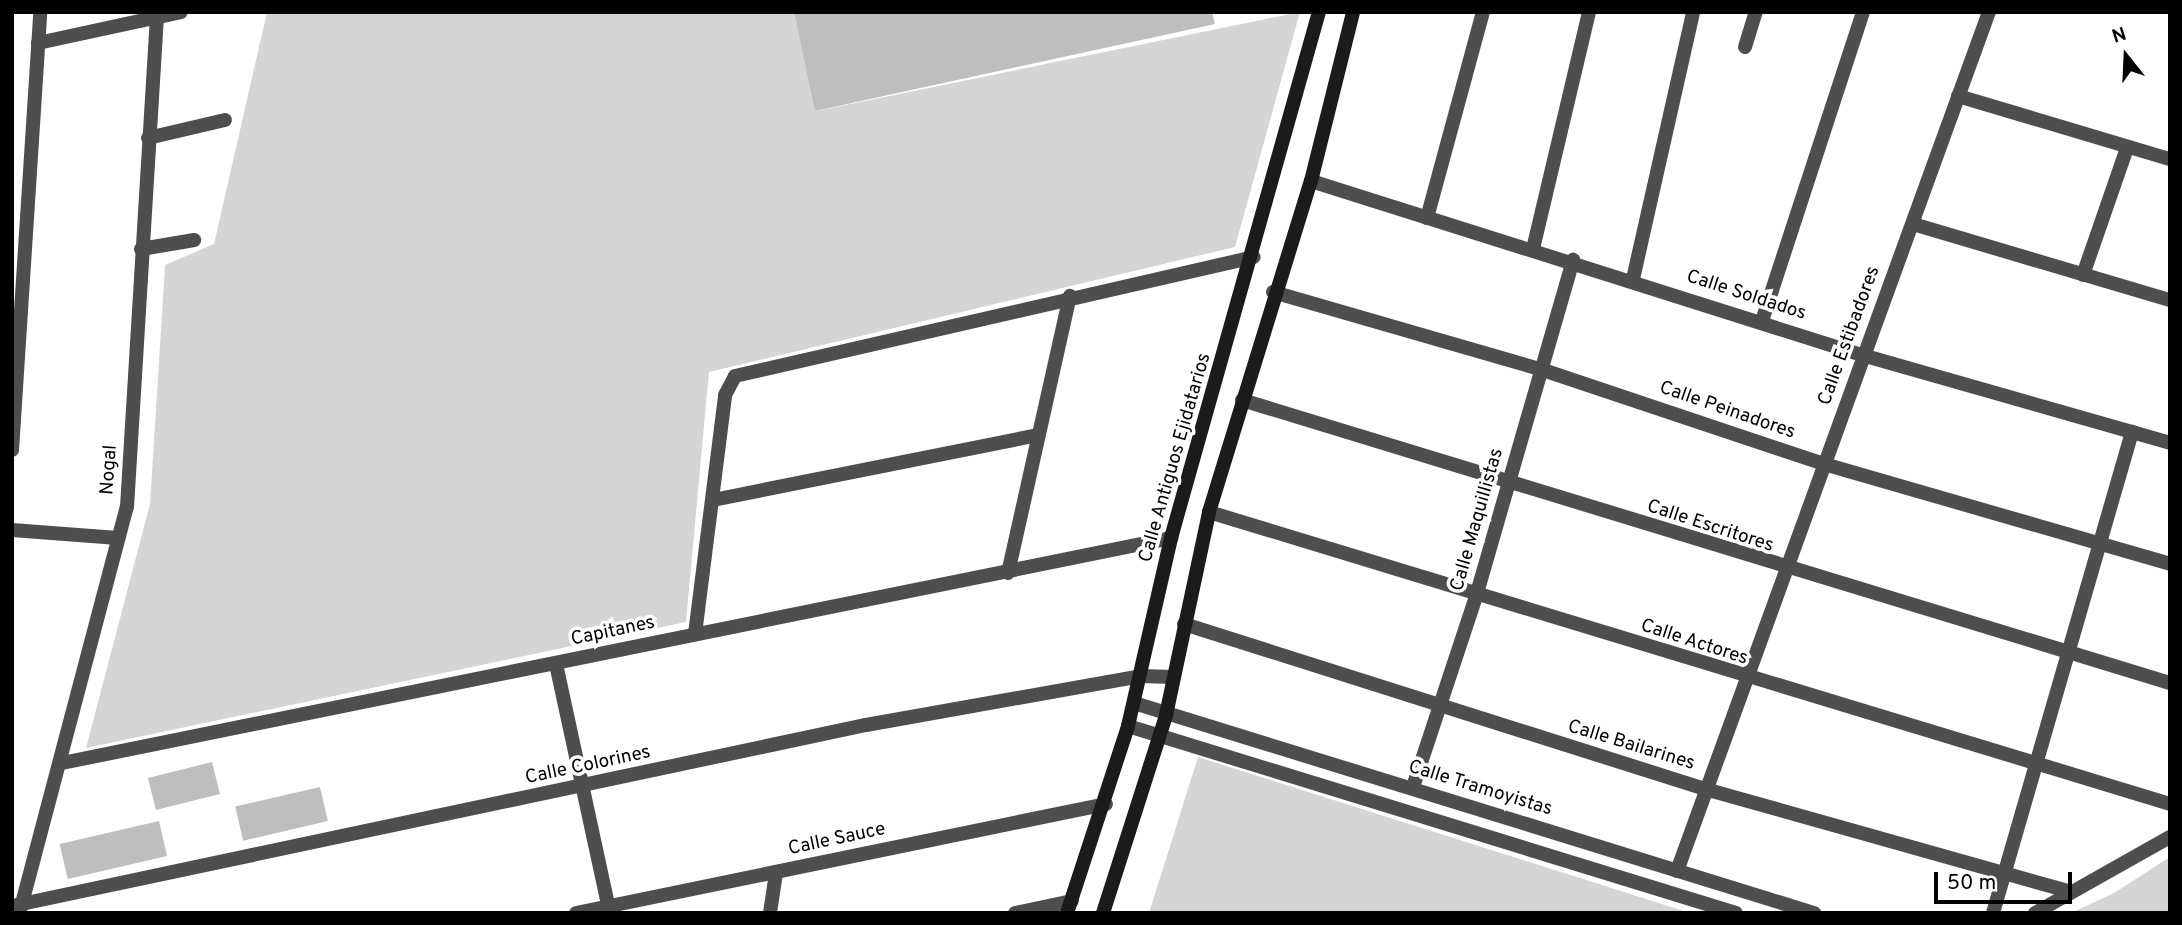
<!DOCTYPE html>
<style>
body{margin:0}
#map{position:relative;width:2182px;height:925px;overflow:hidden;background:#fff;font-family:Overpass,sans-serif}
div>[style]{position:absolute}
.green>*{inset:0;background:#d5d5d5}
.building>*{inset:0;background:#bebebe;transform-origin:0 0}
.street>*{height:14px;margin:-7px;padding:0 7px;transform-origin:7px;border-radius:7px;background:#4e4e4e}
.secondary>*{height:14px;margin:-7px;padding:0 7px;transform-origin:7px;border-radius:7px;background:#1b1b1b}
span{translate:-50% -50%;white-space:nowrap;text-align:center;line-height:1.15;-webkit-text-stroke:7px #fff;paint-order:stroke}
.street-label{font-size:19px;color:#000}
.frame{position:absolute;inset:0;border:14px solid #000;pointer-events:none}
.north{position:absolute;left:2091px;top:21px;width:70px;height:70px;-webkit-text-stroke:5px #fff;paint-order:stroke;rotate:342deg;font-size:19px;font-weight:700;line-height:28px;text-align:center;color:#000}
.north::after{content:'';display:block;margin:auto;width:24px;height:32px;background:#000;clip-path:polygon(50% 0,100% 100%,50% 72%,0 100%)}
.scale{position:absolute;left:1934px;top:872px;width:138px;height:32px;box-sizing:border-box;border:4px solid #000;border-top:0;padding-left:9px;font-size:21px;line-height:24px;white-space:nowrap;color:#000;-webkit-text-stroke:5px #fff;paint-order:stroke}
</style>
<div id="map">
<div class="green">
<div style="clip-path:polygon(267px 12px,794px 12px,816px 111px,1300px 12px,1235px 247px,709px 372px,686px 622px,86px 748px,150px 504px,165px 265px,214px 244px)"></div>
<div style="clip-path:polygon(1198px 757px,1690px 913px,1149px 913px)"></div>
<div style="clip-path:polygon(2170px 857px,2170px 913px,2071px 913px,2114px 893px)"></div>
</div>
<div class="building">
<div style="clip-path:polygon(794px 12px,1212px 12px,1215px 24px,815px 111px)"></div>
<div style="left:212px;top:762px;width:33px;height:66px;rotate:76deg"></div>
<div style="left:320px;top:787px;width:35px;height:87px;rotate:77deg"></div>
<div style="left:159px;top:821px;width:36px;height:102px;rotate:77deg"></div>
</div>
<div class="street">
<div style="left:38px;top:43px;width:146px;rotate:-12.2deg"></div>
<div style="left:1745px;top:47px;width:37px;rotate:-73deg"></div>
<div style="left:1958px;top:96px;width:221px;rotate:16.6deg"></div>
<div style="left:148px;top:138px;width:79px;rotate:-13.2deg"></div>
<div style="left:1311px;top:181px;width:578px;rotate:17.53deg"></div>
<div style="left:1862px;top:355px;width:320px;rotate:15.9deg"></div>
<div style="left:1427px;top:218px;width:213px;rotate:-74.8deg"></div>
<div style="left:1913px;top:224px;width:268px;rotate:16.5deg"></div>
<div style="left:141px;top:249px;width:54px;rotate:-9.6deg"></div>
<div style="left:1533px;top:249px;width:244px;rotate:-76.7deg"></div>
<div style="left:2083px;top:275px;width:134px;rotate:-70.9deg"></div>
<div style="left:1633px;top:279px;width:274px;rotate:-77.3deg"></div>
<div style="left:1273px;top:292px;width:281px;rotate:16.1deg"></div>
<div style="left:1543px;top:370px;width:296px;rotate:18.5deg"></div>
<div style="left:1824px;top:464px;width:360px;rotate:16.1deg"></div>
<div style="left:1762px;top:321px;width:325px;rotate:-71.9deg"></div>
<div style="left:1242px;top:400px;width:970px;rotate:16.96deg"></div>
<div style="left:12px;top:450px;width:439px;rotate:-86.3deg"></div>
<div style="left:713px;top:500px;width:331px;rotate:-11.3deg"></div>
<div style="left:1209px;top:512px;width:1004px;rotate:16.9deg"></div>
<div style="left:12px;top:530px;width:106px;rotate:4.3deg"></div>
<div style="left:1008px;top:573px;width:284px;rotate:-77.4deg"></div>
<div style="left:1184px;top:624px;width:547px;rotate:17.57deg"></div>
<div style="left:1705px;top:789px;width:380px;rotate:15.7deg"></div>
<div style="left:695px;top:634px;width:241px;rotate:-82.8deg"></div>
<div style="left:725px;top:395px;width:21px;rotate:-62deg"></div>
<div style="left:735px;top:376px;width:532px;rotate:-12.91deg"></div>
<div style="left:556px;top:664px;width:247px;rotate:77.8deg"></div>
<div style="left:1134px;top:703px;width:712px;rotate:17.16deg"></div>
<div style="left:1128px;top:726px;width:636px;rotate:17.1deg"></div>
<div style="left:62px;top:763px;width:1132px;rotate:-11.47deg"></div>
<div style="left:1413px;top:787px;width:204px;rotate:-71.7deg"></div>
<div style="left:1477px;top:593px;width:347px;rotate:-73.9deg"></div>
<div style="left:1677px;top:871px;width:914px;rotate:-70.04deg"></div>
<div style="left:12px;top:906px;width:873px;rotate:-11.97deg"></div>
<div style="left:866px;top:725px;width:279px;rotate:-10.1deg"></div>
<div style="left:1141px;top:676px;width:32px;rotate:2deg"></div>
<div style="left:20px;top:911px;width:418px;rotate:-75.2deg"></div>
<div style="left:127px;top:507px;width:490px;rotate:-86.5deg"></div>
<div style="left:576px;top:913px;width:541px;rotate:-11.62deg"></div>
<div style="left:770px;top:913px;width:40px;rotate:-81.5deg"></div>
<div style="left:1015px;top:913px;width:58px;rotate:-11.9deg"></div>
<div style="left:1993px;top:913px;width:501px;rotate:-73.88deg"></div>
<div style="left:2035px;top:913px;width:155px;rotate:-29.4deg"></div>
</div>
<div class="secondary">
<div style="left:1067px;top:913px;width:197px;rotate:-71.9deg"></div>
<div style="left:1128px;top:726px;width:193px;rotate:-77.1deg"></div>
<div style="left:1171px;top:538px;width:546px;rotate:-74.29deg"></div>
<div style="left:1103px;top:913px;width:208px;rotate:-72.3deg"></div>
<div style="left:1166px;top:715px;width:208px;rotate:-78deg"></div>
<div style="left:1209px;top:512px;width:346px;rotate:-72.9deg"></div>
<div style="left:1311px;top:181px;width:174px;rotate:-76deg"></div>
</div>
<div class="street-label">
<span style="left:1746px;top:296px;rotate:18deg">Calle Soldados</span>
<span style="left:1850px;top:336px;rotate:-70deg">Calle Estibadores</span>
<span style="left:1727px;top:411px;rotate:19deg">Calle Peinadores</span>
<span style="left:1176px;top:458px;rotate:-74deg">Calle Antiguos Ejidatarios</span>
<span style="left:110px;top:470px;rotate:-86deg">Nogal</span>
<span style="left:1478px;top:520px;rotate:-74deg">Calle Maquillistas</span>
<span style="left:1710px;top:527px;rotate:18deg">Calle Escritores</span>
<span style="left:613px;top:632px;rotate:-12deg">Capitanes</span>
<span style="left:1694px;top:643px;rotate:18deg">Calle Actores</span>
<span style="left:1631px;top:746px;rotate:17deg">Calle Bailarines</span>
<span style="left:588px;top:766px;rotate:-12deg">Calle Colorines</span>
<span style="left:1480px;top:789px;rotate:17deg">Calle Tramoyistas</span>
<span style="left:837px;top:840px;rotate:-12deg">Calle Sauce</span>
</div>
<div class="frame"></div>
<div class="north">N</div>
<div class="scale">50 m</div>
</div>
